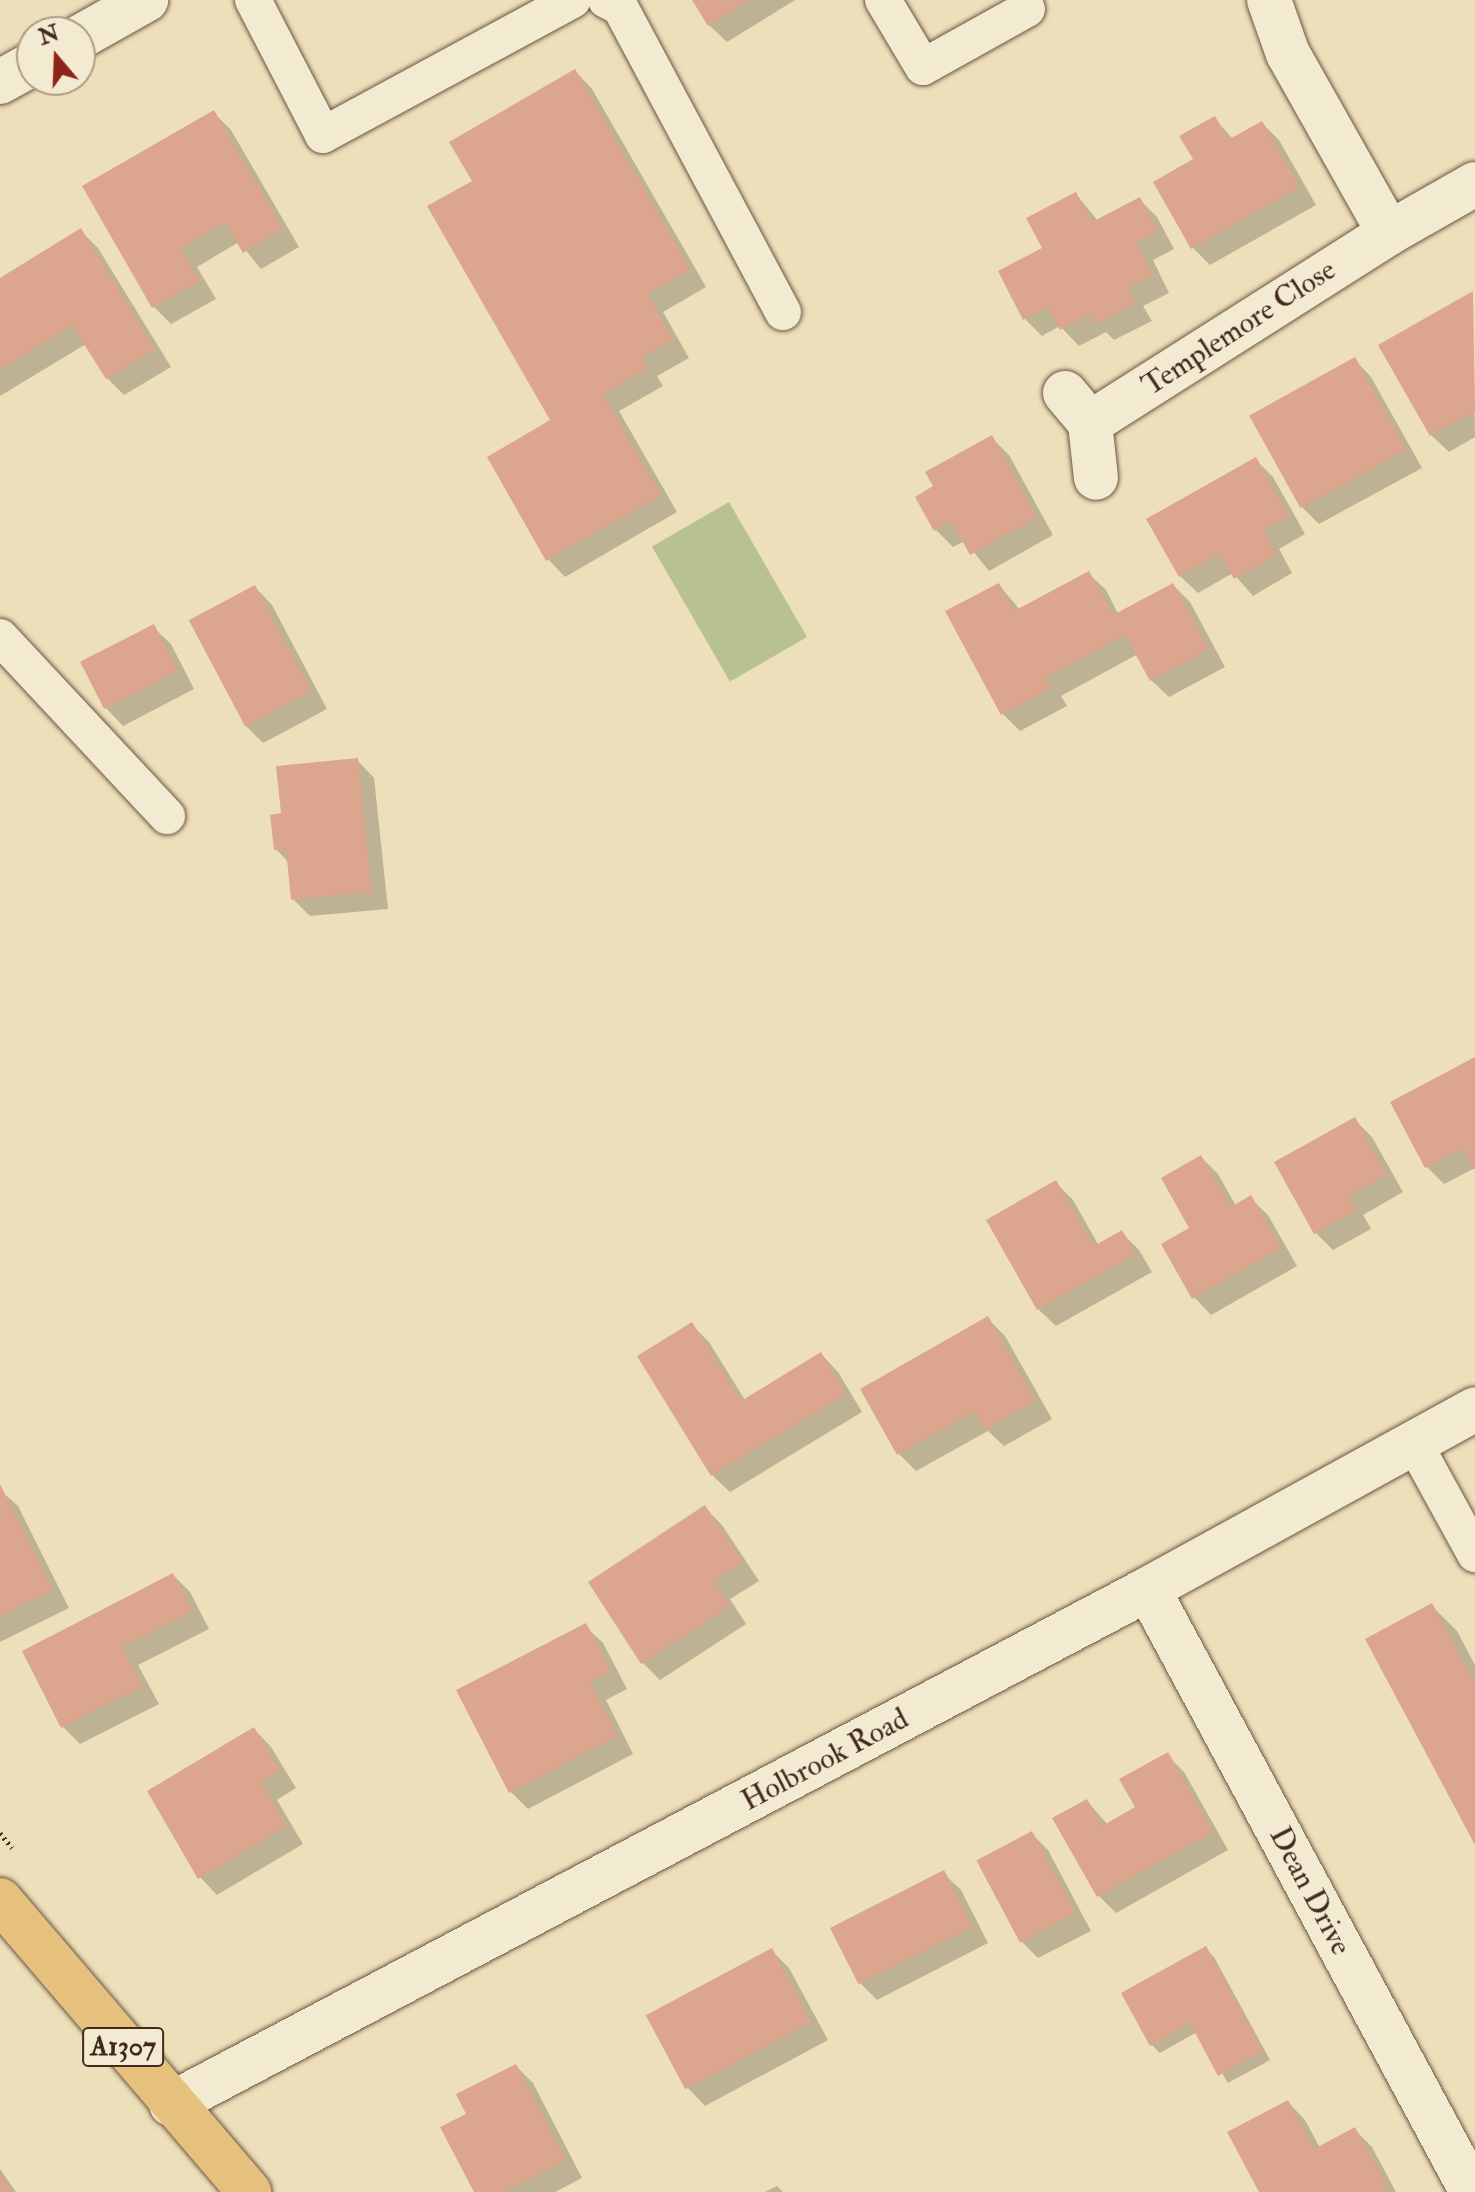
<!DOCTYPE html>
<style>
body{margin:0}
#map{position:relative;width:1475px;height:2192px;overflow:hidden;background:#eddfba;font-family:"IM FELL Double Pica",serif}
div>[style]{position:absolute}
.green>*{inset:0;background:#b8c290;transform-origin:0 0}
.shadow>*{inset:0;background:#0003}
.building>*{inset:0;background:#dba68d;transform-origin:0 0}
.path>*{height:5px;margin-top:-2.5px;transform-origin:0;background:repeating-linear-gradient(90deg,#41291b 0 2px,transparent 0 6px)}
.roads{filter:drop-shadow(0 0 2px #6c5643) drop-shadow(0 0 2px #6c5643)}
.service>*{height:36px;margin:-18px;padding:0 18px;transform-origin:18px;border-radius:18px;background:#f3ead2}
.minor>*{height:44px;margin:-22px;padding:0 22px;transform-origin:22px;border-radius:22px;background:#f3ead2}
.primary>*{height:44px;margin:-22px;padding:0 22px;transform-origin:22px;border-radius:22px;background:#e6c07d}
span{translate:-50% -50%;white-space:nowrap;text-align:center;line-height:1.15;-webkit-text-stroke:6px #f3ead2;paint-order:stroke}
.shield-label span{padding:2px 6px;background:#f3ead2;border:2px solid;border-radius:6px;-webkit-text-stroke-width:0}
.shield-label{font-size:28px;color:#41291b;font-weight:700}
.street-label{font-size:30px;color:#41291b}
.north{position:absolute;left:16px;top:16px;width:80px;height:80px;box-sizing:border-box;background:#f3ead2;border:2px solid #ac9d89;border-radius:50%;rotate:341deg;font-size:22px;font-weight:700;line-height:32px;text-align:center;color:#41291b}
.north::after{content:'';display:block;margin:auto;width:28px;height:36px;background:#8f2418;clip-path:polygon(50% 0,100% 100%,50% 72%,0 100%)}
</style>
<div id="map">
<div class="green">
<div style="left:729px;top:502px;width:156px;height:89px;rotate:60deg"></div>
</div>
<div class="shadow">
<div style="clip-path:polygon(694px 0,795px 0,727px 42px,709px 25px)"></div>
<div style="clip-path:polygon(575px 71px,592px 89px,706px 287px,663px 312px,689px 358px,657px 376px,663px 386px,619px 411px,677px 512px,565px 577px,548px 559px,553px 421px,475px 182px)"></div>
<div style="clip-path:polygon(214px 113px,231px 130px,299px 247px,261px 269px,239px 242px,197px 267px,216px 299px,171px 324px,154px 307px)"></div>
<div style="clip-path:polygon(1214px 118px,1233px 139px,1262px 123px,1279px 140px,1316px 205px,1210px 265px,1193px 248px,1195px 160px)"></div>
<div style="clip-path:polygon(1076px 194px,1098px 221px,1140px 200px,1157px 217px,1174px 249px,1153px 260px,1169px 293px,1143px 306px,1152px 321px,1114px 340px,1106px 332px,1079px 346px,1060px 326px,1042px 336px,1024px 318px,1044px 249px)"></div>
<div style="clip-path:polygon(81px 231px,98px 248px,171px 367px,124px 395px,107px 378px,86px 344px,0 396px,0 280px)"></div>
<div style="clip-path:polygon(1472px 293px,1475px 437px,1449px 452px,1431px 435px)"></div>
<div style="clip-path:polygon(1354px 359px,1371px 377px,1422px 468px,1319px 524px,1302px 507px)"></div>
<div style="clip-path:polygon(992px 438px,1009px 455px,1053px 535px,989px 571px,965px 541px,953px 547px,936px 530px,936px 487px)"></div>
<div style="clip-path:polygon(1256px 460px,1273px 477px,1305px 534px,1279px 549px,1292px 573px,1253px 596px,1233px 573px,1198px 593px,1180px 576px)"></div>
<div style="clip-path:polygon(1088px 573px,1106px 590px,1118px 614px,1173px 585px,1190px 602px,1225px 667px,1169px 697px,1151px 680px,1138px 654px,1061px 696px,1067px 706px,1020px 731px,1003px 714px,948px 612px,999px 585px,1020px 610px)"></div>
<div style="clip-path:polygon(255px 587px,272px 605px,327px 709px,263px 743px,246px 726px)"></div>
<div style="clip-path:polygon(153px 627px,171px 644px,194px 689px,123px 726px,106px 708px)"></div>
<div style="clip-path:polygon(357px 760px,374px 778px,388px 909px,310px 916px,293px 899px,289px 863px,276px 849px,283px 815px)"></div>
<div style="clip-path:polygon(1475px 1060px,1475px 1168px,1444px 1184px,1427px 1167px)"></div>
<div style="clip-path:polygon(1355px 1120px,1372px 1137px,1403px 1192px,1363px 1215px,1371px 1229px,1333px 1250px,1315px 1232px)"></div>
<div style="clip-path:polygon(1201px 1157px,1218px 1174px,1236px 1206px,1250px 1198px,1268px 1215px,1297px 1266px,1211px 1315px,1194px 1297px,1192px 1229px)"></div>
<div style="clip-path:polygon(1056px 1183px,1073px 1200px,1099px 1246px,1122px 1233px,1139px 1250px,1152px 1272px,1056px 1326px,1038px 1309px)"></div>
<div style="clip-path:polygon(988px 1319px,1005px 1336px,1052px 1419px,1004px 1446px,988px 1431px,916px 1471px,899px 1454px)"></div>
<div style="clip-path:polygon(692px 1325px,709px 1342px,745px 1400px,821px 1354px,838px 1372px,862px 1412px,730px 1492px,712px 1475px)"></div>
<div style="clip-path:polygon(0 1490px,18px 1506px,69px 1608px,0 1642px)"></div>
<div style="clip-path:polygon(705px 1508px,722px 1525px,759px 1581px,730px 1599px,746px 1624px,660px 1680px,643px 1663px)"></div>
<div style="clip-path:polygon(173px 1575px,190px 1592px,209px 1629px,138px 1665px,159px 1704px,80px 1744px,63px 1727px)"></div>
<div style="clip-path:polygon(1432px 1606px,1457px 1631px,1475px 1665px,1475px 1840px)"></div>
<div style="clip-path:polygon(585px 1626px,603px 1643px,627px 1689px,606px 1700px,633px 1754px,528px 1809px,511px 1792px)"></div>
<div style="clip-path:polygon(254px 1729px,271px 1747px,296px 1788px,277px 1800px,303px 1844px,217px 1895px,200px 1877px)"></div>
<div style="clip-path:polygon(1167px 1755px,1184px 1772px,1228px 1850px,1116px 1913px,1099px 1896px,1055px 1819px,1087px 1801px,1108px 1825px,1138px 1808px)"></div>
<div style="clip-path:polygon(1031px 1833px,1048px 1850px,1091px 1931px,1038px 1958px,1021px 1941px)"></div>
<div style="clip-path:polygon(943px 1873px,961px 1890px,988px 1943px,877px 2000px,860px 1983px)"></div>
<div style="clip-path:polygon(1206px 1949px,1214px 1957px,1270px 2060px,1228px 2083px,1197px 2032px,1160px 2053px,1151px 2044px)"></div>
<div style="clip-path:polygon(772px 1951px,789px 1968px,828px 2040px,705px 2106px,688px 2088px,649px 2016px)"></div>
<div style="clip-path:polygon(516px 2066px,533px 2083px,582px 2178px,555px 2192px,476px 2192px,469px 2114px)"></div>
<div style="clip-path:polygon(1288px 2102px,1305px 2120px,1320px 2148px,1355px 2130px,1372px 2147px,1396px 2192px,1262px 2192px)"></div>
<div style="clip-path:polygon(0 2169px,16px 2192px,0 2192px)"></div>
<div style="clip-path:polygon(777px 2186px,783px 2192px,765px 2192px)"></div>
</div>
<div class="building">
<div style="clip-path:polygon(692px 0,751px 0,708px 26px)"></div>
<div style="clip-path:polygon(575px 69px,690px 269px,647px 294px,673px 340px,642px 358px,648px 368px,603px 394px,661px 495px,546px 561px,487px 457px,550px 420px,427px 206px,472px 181px,449px 142px)"></div>
<div style="clip-path:polygon(214px 110px,283px 229px,243px 253px,225px 223px,181px 249px,200px 281px,152px 308px,82px 186px)"></div>
<div style="clip-path:polygon(1215px 116px,1228px 140px,1262px 121px,1300px 187px,1191px 249px,1153px 182px,1193px 159px,1179px 136px)"></div>
<div style="clip-path:polygon(1076px 192px,1092px 222px,1140px 197px,1158px 231px,1137px 243px,1153px 275px,1128px 288px,1136px 304px,1096px 324px,1090px 314px,1060px 330px,1048px 307px,1023px 320px,998px 271px,1042px 248px,1026px 218px)"></div>
<div style="clip-path:polygon(81px 228px,155px 349px,106px 379px,72px 325px,0 370px,0 278px)"></div>
<div style="clip-path:polygon(1473px 291px,1475px 411px,1430px 436px,1378px 345px)"></div>
<div style="left:1355px;top:357px;width:106px;height:121px;rotate:61deg"></div>
<div style="clip-path:polygon(992px 435px,1037px 517px,970px 555px,952px 522px,934px 531px,915px 497px,933px 486px,925px 472px)"></div>
<div style="clip-path:polygon(1256px 457px,1289px 516px,1263px 531px,1277px 555px,1234px 579px,1219px 554px,1179px 577px,1146px 519px)"></div>
<div style="clip-path:polygon(1089px 571px,1113px 615px,1173px 583px,1209px 649px,1150px 681px,1125px 635px,1045px 678px,1051px 688px,1001px 715px,945px 611px,999px 583px,1014px 611px)"></div>
<div style="left:255px;top:585px;width:120px;height:75px;rotate:62deg"></div>
<div style="left:154px;top:624px;width:53px;height:83px;rotate:63deg"></div>
<div style="clip-path:polygon(358px 758px,372px 892px,291px 900px,286px 849px,274px 850px,270px 815px,281px 813px,276px 766px)"></div>
<div style="clip-path:polygon(1475px 1057px,1475px 1170px,1463px 1148px,1425px 1168px,1390px 1102px)"></div>
<div style="clip-path:polygon(1355px 1117px,1387px 1175px,1348px 1197px,1356px 1211px,1314px 1234px,1274px 1162px)"></div>
<div style="clip-path:polygon(1201px 1155px,1231px 1207px,1251px 1195px,1281px 1248px,1192px 1299px,1161px 1244px,1189px 1228px,1161px 1178px)"></div>
<div style="clip-path:polygon(1056px 1180px,1094px 1246px,1122px 1230px,1136px 1254px,1037px 1310px,986px 1220px)"></div>
<div style="clip-path:polygon(988px 1316px,1036px 1401px,985px 1430px,975px 1411px,897px 1455px,860px 1389px)"></div>
<div style="clip-path:polygon(692px 1322px,741px 1401px,821px 1352px,846px 1394px,711px 1476px,637px 1356px)"></div>
<div style="clip-path:polygon(0 1484px,53px 1590px,0 1616px)"></div>
<div style="clip-path:polygon(705px 1505px,743px 1563px,714px 1581px,730px 1606px,641px 1664px,588px 1582px)"></div>
<div style="clip-path:polygon(173px 1573px,193px 1611px,122px 1647px,143px 1686px,61px 1728px,22px 1651px)"></div>
<div style="clip-path:polygon(1432px 1603px,1475px 1684px,1475px 1845px,1365px 1639px)"></div>
<div style="clip-path:polygon(586px 1623px,611px 1671px,590px 1683px,618px 1736px,509px 1793px,456px 1690px)"></div>
<div style="clip-path:polygon(254px 1727px,280px 1771px,261px 1782px,287px 1826px,198px 1879px,147px 1791px)"></div>
<div style="clip-path:polygon(1168px 1752px,1213px 1832px,1097px 1897px,1052px 1818px,1087px 1799px,1102px 1826px,1135px 1807px,1119px 1779px)"></div>
<div style="left:1032px;top:1831px;width:93px;height:63px;rotate:62deg"></div>
<div style="left:944px;top:1870px;width:63px;height:128px;rotate:63deg"></div>
<div style="clip-path:polygon(1206px 1946px,1263px 2051px,1218px 2076px,1190px 2023px,1150px 2046px,1121px 1993px)"></div>
<div style="left:772px;top:1948px;width:84px;height:143px;rotate:62deg"></div>
<div style="clip-path:polygon(516px 2064px,566px 2160px,504px 2192px,474px 2192px,440px 2127px,466px 2114px,456px 2094px)"></div>
<div style="clip-path:polygon(1288px 2100px,1314px 2149px,1355px 2127px,1388px 2188px,1382px 2192px,1259px 2192px,1227px 2132px)"></div>
<div style="clip-path:polygon(0 2174px,12px 2192px,0 2192px)"></div>
</div>
<div class="path">
<div style="left:0;top:1833px;width:19px;rotate:51deg"></div>
</div>
<div class="roads">
<div class="service">
<div style="left:253px;top:0;width:152px;rotate:62.6deg"></div>
<div style="left:323px;top:135px;width:284px;rotate:-28.4deg"></div>
<div style="left:606px;top:0;width:16px;rotate:27deg"></div>
<div style="left:620px;top:7px;width:346px;rotate:61.9deg"></div>
<div style="left:883px;top:0;width:78px;rotate:59.2deg"></div>
<div style="left:923px;top:67px;width:119px;rotate:-29.1deg"></div>
<div style="left:0;top:637px;width:245px;rotate:47deg"></div>
<div style="left:1414px;top:1443px;width:127px;rotate:61.2deg"></div>
</div>
<div class="minor">
<div style="left:80px;top:37px;width:76px;rotate:-29.3deg"></div>
<div style="left:0;top:82px;width:37px;rotate:-29deg"></div>
<div style="left:1389px;top:233px;width:99px;rotate:-29.7deg"></div>
<div style="left:1065px;top:393px;width:39px;rotate:50deg"></div>
<div style="left:1090px;top:423px;width:55px;rotate:83.8deg"></div>
<div style="left:1090px;top:423px;width:354px;rotate:-32.4deg"></div>
<div style="left:1389px;top:233px;width:206px;rotate:-119.4deg"></div>
<div style="left:1288px;top:54px;width:57px;rotate:-109.4deg"></div>
<div style="left:1148px;top:1589px;width:685px;rotate:61.75deg"></div>
<div style="left:171px;top:2104px;width:1104px;rotate:-27.79deg"></div>
<div style="left:1148px;top:1589px;width:373px;rotate:-28.8deg"></div>
</div>
<div class="primary">
<div style="left:0;top:1900px;width:384px;rotate:49.5deg"></div>
</div>
</div>
<div class="shield-label">
<span style="left:123px;top:2047px">A1307</span>
</div>
<div class="street-label">
<span style="left:1239px;top:328px;rotate:-33deg">Templemore Close</span>
<span style="left:825px;top:1760px;rotate:-28deg">Holbrook Road</span>
<span style="left:1310px;top:1891px;rotate:62deg">Dean Drive</span>
</div>
<div class="north">N</div>
</div>
